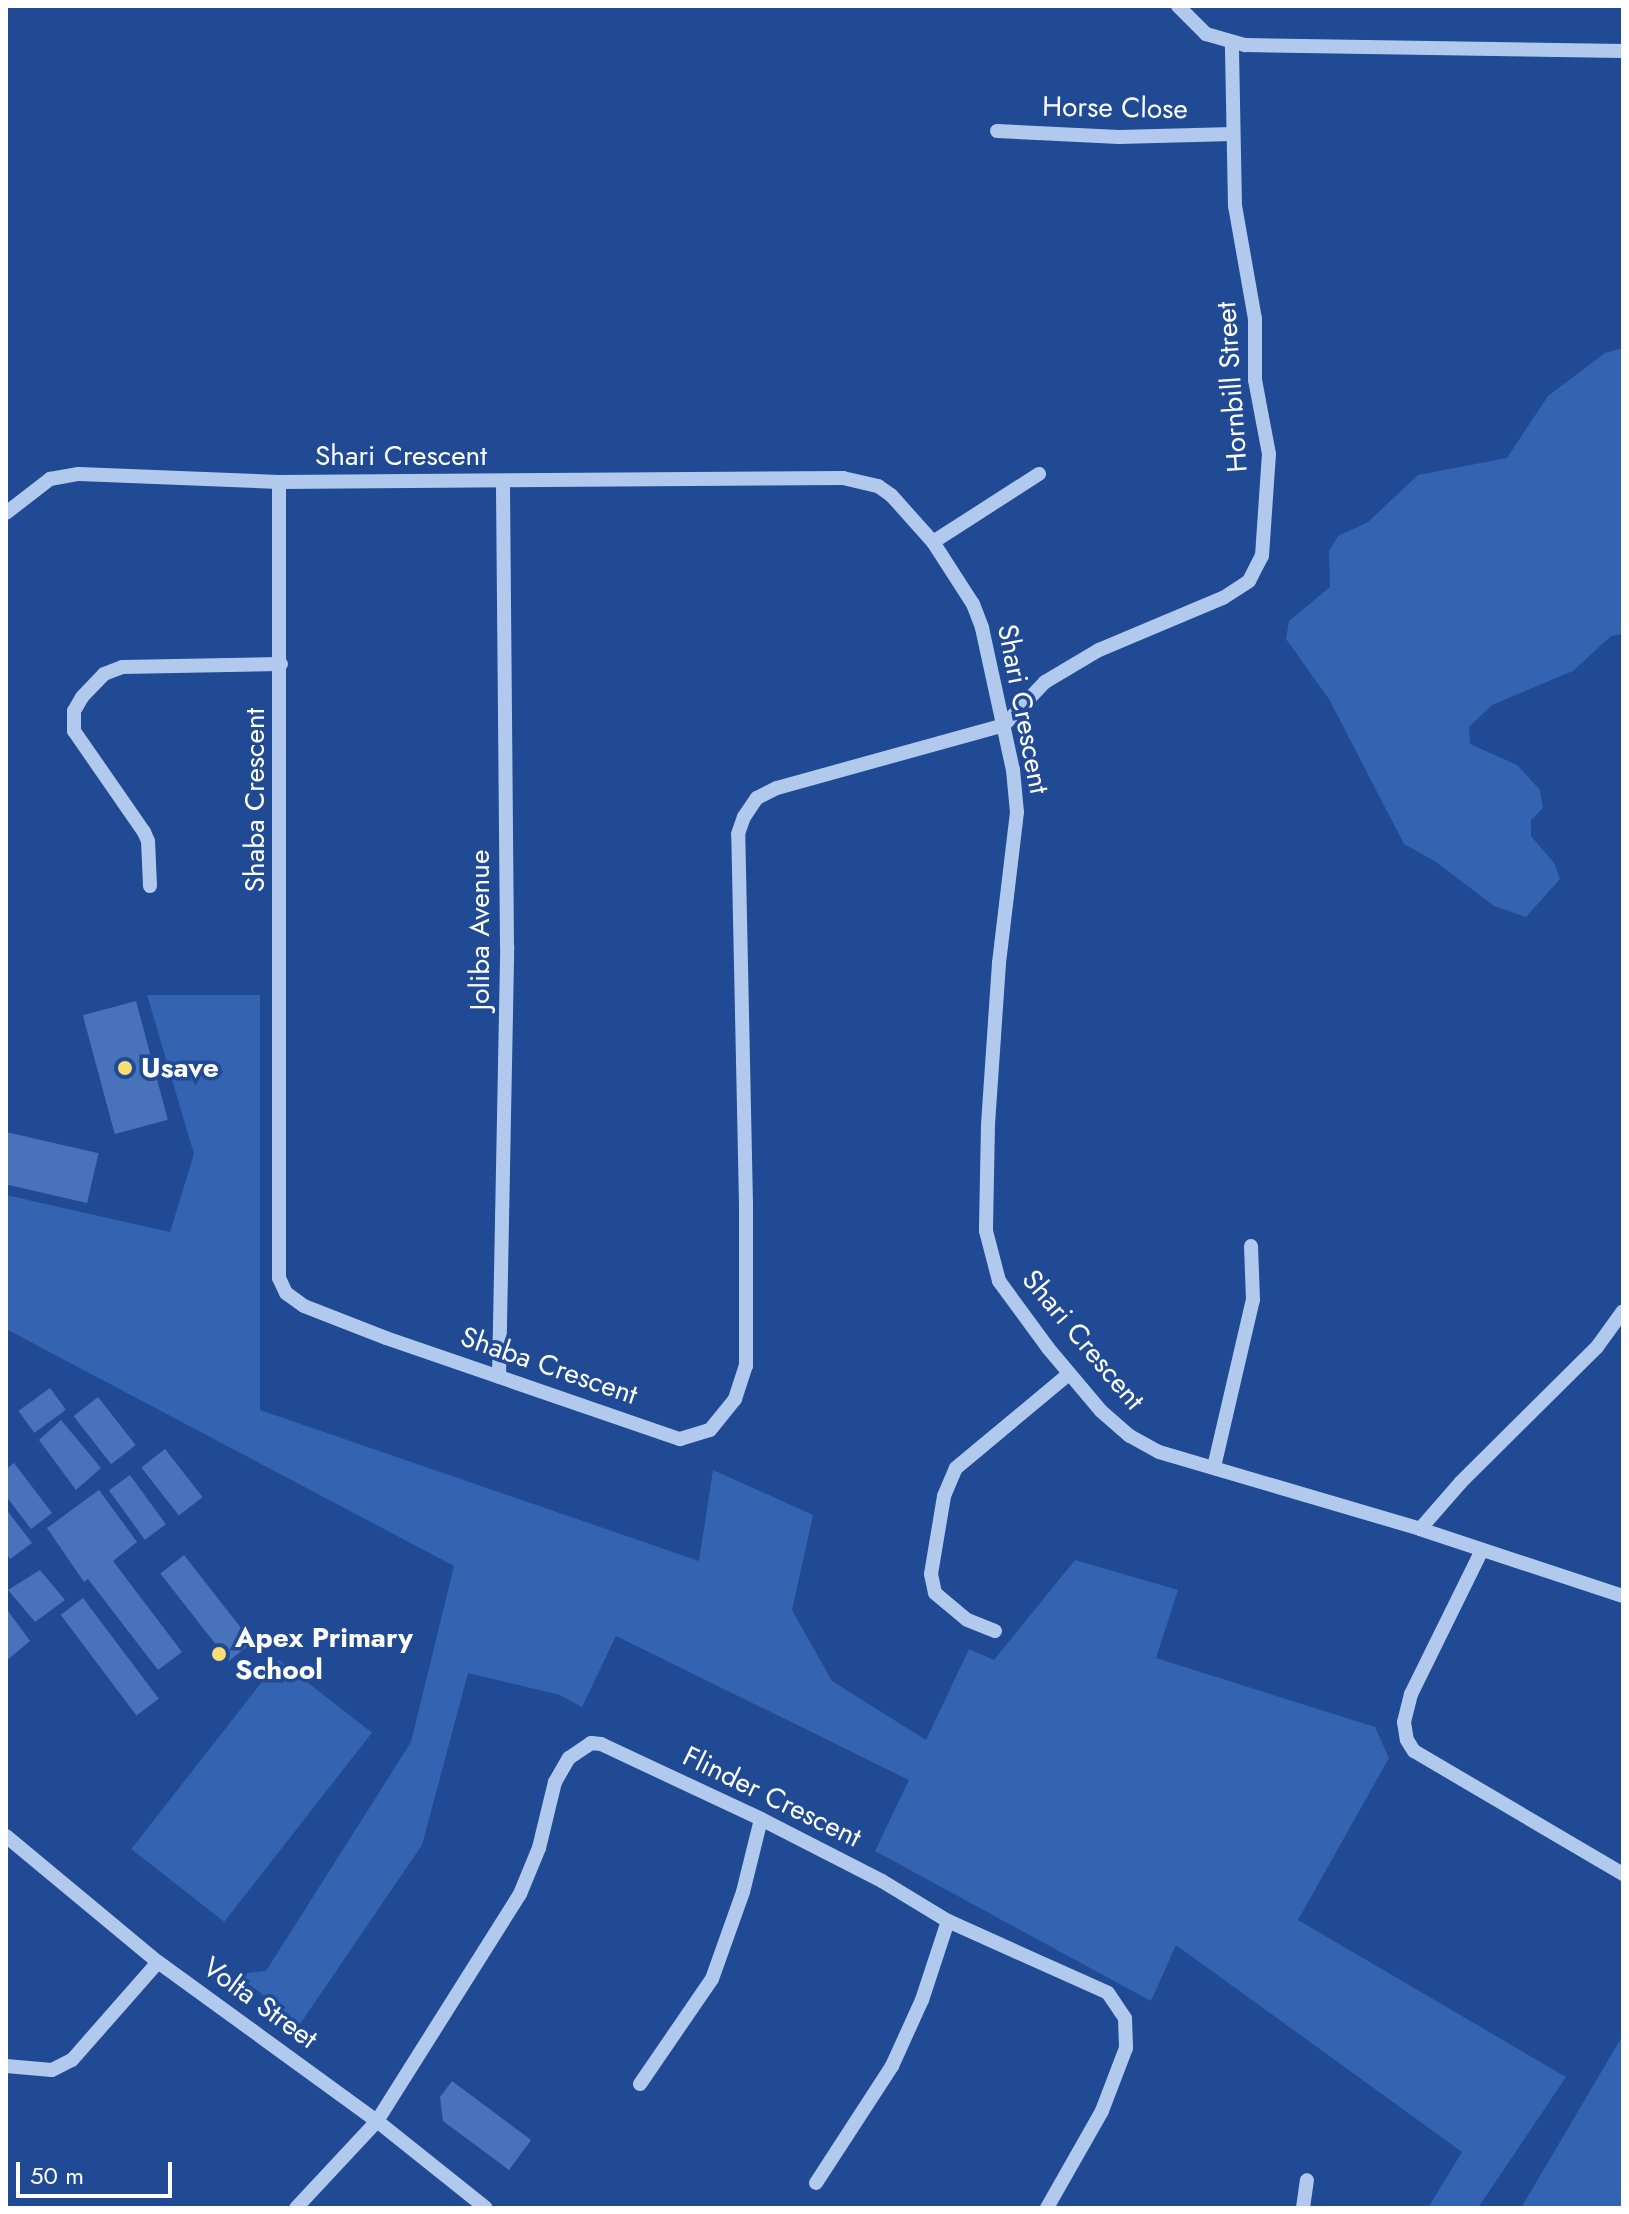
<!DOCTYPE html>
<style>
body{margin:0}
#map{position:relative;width:1629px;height:2214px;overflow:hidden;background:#204a94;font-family:Jost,sans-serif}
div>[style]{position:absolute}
.green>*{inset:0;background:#3463b1;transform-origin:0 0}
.building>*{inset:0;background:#4873ba;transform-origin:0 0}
.minor>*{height:14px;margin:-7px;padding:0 7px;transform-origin:7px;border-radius:7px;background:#b2c9ee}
.dots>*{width:22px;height:22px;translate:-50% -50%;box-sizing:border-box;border:4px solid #204a94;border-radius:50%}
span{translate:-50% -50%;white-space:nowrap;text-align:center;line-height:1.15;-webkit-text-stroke:7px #204a94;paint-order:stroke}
.street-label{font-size:28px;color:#fff}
.poi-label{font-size:28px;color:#fff;font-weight:700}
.left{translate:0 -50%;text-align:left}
.frame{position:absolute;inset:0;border:8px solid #fff;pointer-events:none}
.scale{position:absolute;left:16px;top:2162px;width:156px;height:36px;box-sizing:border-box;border:4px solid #fff;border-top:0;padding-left:10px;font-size:24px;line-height:28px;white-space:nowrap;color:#fff;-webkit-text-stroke:6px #204a94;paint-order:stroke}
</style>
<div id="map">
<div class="green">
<div style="clip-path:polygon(1623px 348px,1623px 634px,1611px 636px,1573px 671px,1492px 705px,1469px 727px,1470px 744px,1517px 765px,1540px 790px,1543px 808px,1531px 820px,1531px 836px,1554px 863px,1560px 879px,1526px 917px,1494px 906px,1436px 862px,1404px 844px,1329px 699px,1286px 639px,1289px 621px,1330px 587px,1329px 551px,1338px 536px,1368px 522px,1418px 475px,1507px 458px,1548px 396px,1605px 353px)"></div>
<div style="clip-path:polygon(147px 995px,260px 995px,260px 1410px,699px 1561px,713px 1470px,813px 1515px,792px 1610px,832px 1681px,926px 1740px,969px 1649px,994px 1660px,1075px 1560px,1178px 1590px,1156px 1658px,1375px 1727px,1389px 1758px,1298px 1920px,1566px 2077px,1478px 2208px,1428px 2208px,1462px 2152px,1176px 1945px,1151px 2001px,875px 1851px,909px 1780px,616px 1636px,582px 1707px,560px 1695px,468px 1673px,422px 1845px,300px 2024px,236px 1974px,266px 1971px,411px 1742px,454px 1566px,6px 1329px,6px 1195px,170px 1232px,194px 1154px)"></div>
<div style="left:279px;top:1660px;width:118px;height:240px;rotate:38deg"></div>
<div style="clip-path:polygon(1623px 2035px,1623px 2208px,1521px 2208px)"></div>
</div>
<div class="building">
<div style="left:136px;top:1001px;width:123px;height:55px;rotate:75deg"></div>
<div style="left:6px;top:1132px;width:95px;height:51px;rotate:13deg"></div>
<div style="left:50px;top:1388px;width:27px;height:39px;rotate:54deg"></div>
<div style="left:98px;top:1397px;width:61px;height:31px;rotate:52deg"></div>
<div style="clip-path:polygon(61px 1420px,101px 1468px,76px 1490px,39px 1440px)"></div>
<div style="left:165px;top:1449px;width:61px;height:30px;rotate:52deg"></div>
<div style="clip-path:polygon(14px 1463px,52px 1513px,31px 1529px,6px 1496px,6px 1469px)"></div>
<div style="left:130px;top:1475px;width:61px;height:26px;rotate:54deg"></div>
<div style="clip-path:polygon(99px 1490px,137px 1542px,113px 1561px,182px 1652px,158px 1670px,88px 1579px,84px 1582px,47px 1528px)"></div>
<div style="clip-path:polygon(6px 1509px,32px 1543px,10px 1559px,6px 1553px)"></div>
<div style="left:184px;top:1555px;width:111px;height:30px;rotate:52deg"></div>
<div style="clip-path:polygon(40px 1570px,65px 1600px,35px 1622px,8px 1590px)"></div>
<div style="left:83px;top:1598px;width:126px;height:28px;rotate:53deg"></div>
<div style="clip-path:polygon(6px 1608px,30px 1641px,6px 1661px)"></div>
<div style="clip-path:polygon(452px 2081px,531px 2140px,509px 2170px,443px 2121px,440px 2097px)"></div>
</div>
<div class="minor">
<div style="left:1178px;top:6px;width:40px;rotate:45deg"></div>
<div style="left:1206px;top:34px;width:41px;rotate:15.8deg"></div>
<div style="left:1245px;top:45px;width:378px;rotate:0.9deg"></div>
<div style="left:997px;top:131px;width:122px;rotate:2.8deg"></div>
<div style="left:1119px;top:137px;width:114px;rotate:-1.5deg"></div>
<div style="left:279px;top:482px;width:796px;rotate:90deg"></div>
<div style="left:279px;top:1278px;width:17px;rotate:65deg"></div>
<div style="left:286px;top:1293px;width:22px;rotate:36deg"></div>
<div style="left:304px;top:1306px;width:88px;rotate:21.3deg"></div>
<div style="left:386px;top:1338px;width:311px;rotate:19deg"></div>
<div style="left:680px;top:1439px;width:31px;rotate:-17deg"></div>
<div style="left:710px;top:1430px;width:40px;rotate:-51deg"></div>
<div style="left:735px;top:1399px;width:35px;rotate:-72deg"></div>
<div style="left:746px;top:1366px;width:162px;rotate:-90deg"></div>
<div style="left:746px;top:1204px;width:370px;rotate:-91.2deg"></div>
<div style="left:738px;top:834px;width:18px;rotate:-71deg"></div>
<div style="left:744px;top:817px;width:23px;rotate:-56deg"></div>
<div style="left:757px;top:798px;width:22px;rotate:-27deg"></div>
<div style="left:777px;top:788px;width:236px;rotate:-15.5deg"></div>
<div style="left:1004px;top:725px;width:59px;rotate:-46.4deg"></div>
<div style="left:1045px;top:682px;width:63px;rotate:-30.7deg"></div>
<div style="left:1099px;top:650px;width:134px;rotate:-22.8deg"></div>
<div style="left:1223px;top:598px;width:31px;rotate:-33deg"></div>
<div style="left:1249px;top:581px;width:28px;rotate:-63deg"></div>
<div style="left:1262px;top:556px;width:102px;rotate:-86.1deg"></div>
<div style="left:1269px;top:454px;width:75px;rotate:-100.7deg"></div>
<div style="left:1255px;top:380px;width:61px;rotate:-90deg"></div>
<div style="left:1255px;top:319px;width:115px;rotate:-100deg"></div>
<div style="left:1235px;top:206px;width:163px;rotate:-91.1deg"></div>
<div style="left:6px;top:513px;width:56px;rotate:-37.7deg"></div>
<div style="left:50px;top:479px;width:29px;rotate:-10deg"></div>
<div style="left:79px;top:474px;width:200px;rotate:2.3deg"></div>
<div style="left:279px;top:482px;width:564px;rotate:-0.41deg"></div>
<div style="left:843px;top:478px;width:36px;rotate:13deg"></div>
<div style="left:878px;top:486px;width:16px;rotate:35deg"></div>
<div style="left:891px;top:495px;width:63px;rotate:48.2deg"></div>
<div style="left:933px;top:542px;width:74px;rotate:57.2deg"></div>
<div style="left:973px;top:604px;width:26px;rotate:69deg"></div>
<div style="left:982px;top:628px;width:145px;rotate:77.7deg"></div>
<div style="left:1013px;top:770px;width:42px;rotate:84.6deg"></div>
<div style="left:1017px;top:812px;width:152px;rotate:96.8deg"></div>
<div style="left:999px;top:963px;width:161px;rotate:93.9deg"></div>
<div style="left:988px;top:1124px;width:107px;rotate:91.1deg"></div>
<div style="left:986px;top:1231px;width:52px;rotate:75.4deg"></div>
<div style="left:999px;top:1281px;width:83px;rotate:53.8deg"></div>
<div style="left:1048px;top:1348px;width:82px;rotate:49.9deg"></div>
<div style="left:1101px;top:1411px;width:38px;rotate:41deg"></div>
<div style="left:1130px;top:1436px;width:33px;rotate:29deg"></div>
<div style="left:1159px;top:1452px;width:272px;rotate:16.4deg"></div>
<div style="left:1420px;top:1529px;width:214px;rotate:18.3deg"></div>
<div style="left:933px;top:542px;width:126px;rotate:-32.7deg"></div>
<div style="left:150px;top:886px;width:45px;rotate:-92.5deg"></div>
<div style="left:148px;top:841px;width:10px;rotate:-114deg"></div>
<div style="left:144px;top:832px;width:123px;rotate:-124.7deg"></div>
<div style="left:74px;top:731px;width:20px;rotate:-90deg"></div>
<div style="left:74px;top:711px;width:16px;rotate:-60deg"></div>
<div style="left:82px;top:697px;width:32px;rotate:-46deg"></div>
<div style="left:104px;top:674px;width:19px;rotate:-21deg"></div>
<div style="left:122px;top:667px;width:159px;rotate:-1.1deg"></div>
<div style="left:499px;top:1377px;width:431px;rotate:-88.9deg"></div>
<div style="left:507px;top:946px;width:463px;rotate:-90.5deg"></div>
<div style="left:1214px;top:1467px;width:171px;rotate:-76.9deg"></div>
<div style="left:1253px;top:1300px;width:54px;rotate:-92.1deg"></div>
<div style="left:1420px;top:1529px;width:62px;rotate:-48.9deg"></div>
<div style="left:1461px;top:1482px;width:192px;rotate:-44.8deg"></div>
<div style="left:1597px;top:1347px;width:44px;rotate:-54.2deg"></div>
<div style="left:1482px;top:1550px;width:161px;rotate:116.2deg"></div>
<div style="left:1411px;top:1694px;width:29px;rotate:104deg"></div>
<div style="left:1404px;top:1722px;width:18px;rotate:81deg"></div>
<div style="left:1407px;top:1740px;width:13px;rotate:58deg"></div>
<div style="left:1414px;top:1751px;width:243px;rotate:30.5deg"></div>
<div style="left:995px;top:1631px;width:31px;rotate:-158deg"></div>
<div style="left:966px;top:1619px;width:40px;rotate:-140deg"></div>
<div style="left:935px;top:1593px;width:19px;rotate:-102deg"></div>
<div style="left:931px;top:1574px;width:79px;rotate:-80.5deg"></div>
<div style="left:944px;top:1496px;width:30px;rotate:-67deg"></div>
<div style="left:956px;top:1468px;width:147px;rotate:-39.8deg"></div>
<div style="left:6px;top:1836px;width:197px;rotate:39.7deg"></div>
<div style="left:158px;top:1962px;width:271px;rotate:36deg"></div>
<div style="left:377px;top:2121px;width:139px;rotate:38.6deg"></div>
<div style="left:6px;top:2066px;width:46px;rotate:5deg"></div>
<div style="left:52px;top:2070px;width:22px;rotate:-27deg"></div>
<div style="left:72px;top:2060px;width:130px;rotate:-48.7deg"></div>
<div style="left:640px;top:2084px;width:127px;rotate:-55.6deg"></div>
<div style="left:712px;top:1979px;width:92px;rotate:-70.4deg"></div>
<div style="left:743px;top:1892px;width:75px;rotate:-76.1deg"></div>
<div style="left:816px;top:2183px;width:140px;rotate:-57deg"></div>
<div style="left:892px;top:2066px;width:72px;rotate:-65.6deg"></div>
<div style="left:922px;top:2000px;width:83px;rotate:-71.8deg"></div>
<div style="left:296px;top:2208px;width:119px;rotate:-47deg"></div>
<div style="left:377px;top:2121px;width:268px;rotate:-57.8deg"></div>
<div style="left:520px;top:1894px;width:50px;rotate:-67.6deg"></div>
<div style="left:539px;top:1848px;width:68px;rotate:-76.4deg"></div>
<div style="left:555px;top:1782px;width:28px;rotate:-60deg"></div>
<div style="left:569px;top:1758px;width:27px;rotate:-34deg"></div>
<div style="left:591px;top:1743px;width:10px;rotate:6deg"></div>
<div style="left:601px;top:1744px;width:177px;rotate:25.1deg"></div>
<div style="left:761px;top:1819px;width:136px;rotate:27.1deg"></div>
<div style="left:882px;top:1881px;width:77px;rotate:31.2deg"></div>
<div style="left:948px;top:1921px;width:175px;rotate:24.2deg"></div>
<div style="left:1108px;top:1993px;width:30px;rotate:56deg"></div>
<div style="left:1125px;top:2018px;width:30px;rotate:88deg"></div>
<div style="left:1126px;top:2048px;width:67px;rotate:110.9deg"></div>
<div style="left:1102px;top:2111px;width:112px;rotate:119.6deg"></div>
<div style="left:1303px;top:2208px;width:28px;rotate:-82deg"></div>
</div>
<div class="dots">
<div style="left:125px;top:1068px;background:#fbdd73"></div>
<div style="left:219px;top:1654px;background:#fbdd73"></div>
</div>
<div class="street-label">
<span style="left:1115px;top:108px;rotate:1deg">Horse Close</span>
<span style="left:1232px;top:387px;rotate:-94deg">Hornbill Street</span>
<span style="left:401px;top:456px">Shari Crescent</span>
<span style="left:1023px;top:709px;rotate:79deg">Shari Crescent</span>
<span style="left:255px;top:800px;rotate:-90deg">Shaba Crescent</span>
<span style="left:480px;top:930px;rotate:-90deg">Joliba Avenue</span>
<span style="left:1083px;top:1340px;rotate:50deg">Shari Crescent</span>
<span style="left:549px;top:1366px;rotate:19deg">Shaba Crescent</span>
<span style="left:772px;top:1797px;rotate:26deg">Flinder Crescent</span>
<span style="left:260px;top:2003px;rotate:36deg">Volta Street</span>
</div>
<div class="poi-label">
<span class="left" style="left:141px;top:1068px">Usave</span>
<span class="left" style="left:235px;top:1654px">Apex Primary<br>School</span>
</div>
<div class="frame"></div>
<div class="scale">50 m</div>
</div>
